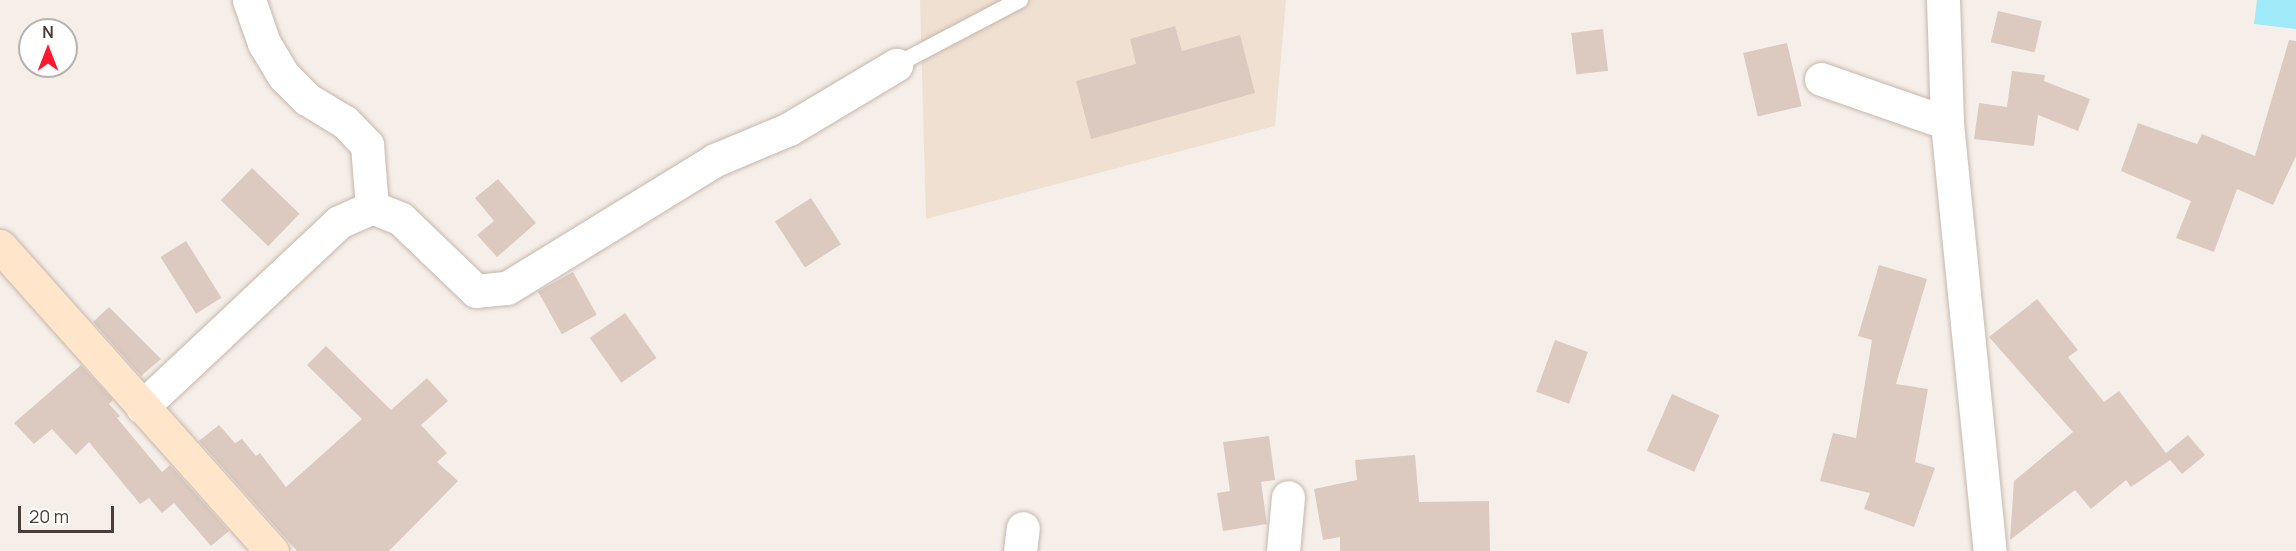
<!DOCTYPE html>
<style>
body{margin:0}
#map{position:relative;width:2296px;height:551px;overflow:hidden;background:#f6efe9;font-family:Manrope,sans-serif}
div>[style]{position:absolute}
.education>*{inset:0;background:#f0e0d1}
.water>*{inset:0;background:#9fe9f8}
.building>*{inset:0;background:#dccac0;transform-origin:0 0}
.roads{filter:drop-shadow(0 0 2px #c6b7ad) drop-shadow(0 0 2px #c6b7ad)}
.lane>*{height:16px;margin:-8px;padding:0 8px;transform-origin:8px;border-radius:8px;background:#fff}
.street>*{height:33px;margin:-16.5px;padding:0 16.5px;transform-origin:16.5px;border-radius:16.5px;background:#fff}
.secondary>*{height:33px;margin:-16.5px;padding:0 16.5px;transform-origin:16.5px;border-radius:16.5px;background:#ffe5ca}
span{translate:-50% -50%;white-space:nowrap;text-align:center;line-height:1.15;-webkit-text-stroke:4.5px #fff;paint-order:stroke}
.north{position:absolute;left:18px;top:18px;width:60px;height:60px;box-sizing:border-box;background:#fff;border:2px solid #b7b2af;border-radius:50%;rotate:0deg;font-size:16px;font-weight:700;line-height:24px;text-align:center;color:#4b3e36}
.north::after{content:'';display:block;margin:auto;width:21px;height:27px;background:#ff172c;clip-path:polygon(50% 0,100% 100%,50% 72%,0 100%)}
.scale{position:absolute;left:18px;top:506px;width:96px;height:27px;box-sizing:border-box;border:3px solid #4b3e36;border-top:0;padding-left:8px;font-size:18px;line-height:21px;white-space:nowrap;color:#4b3e36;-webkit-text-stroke:4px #fff;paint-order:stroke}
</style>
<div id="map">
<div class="education">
<div style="clip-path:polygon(920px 0,1286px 0,1275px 126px,926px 219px)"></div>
</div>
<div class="water">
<div style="clip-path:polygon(2257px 0,2296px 0,2296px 29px,2254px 24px)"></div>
</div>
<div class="building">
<div style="left:1998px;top:11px;width:45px;height:32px;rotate:13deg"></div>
<div style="clip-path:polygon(1175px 26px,1182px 51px,1240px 35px,1255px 93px,1091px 139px,1076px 81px,1136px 64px,1130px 39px)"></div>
<div style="left:1603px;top:29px;width:42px;height:32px;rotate:83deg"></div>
<div style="clip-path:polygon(2289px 40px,2296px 41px,2296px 156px,2273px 205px,2237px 189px,2214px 252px,2176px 238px,2191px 201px,2121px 171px,2138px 123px,2197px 144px,2202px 134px,2255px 156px)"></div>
<div style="left:1787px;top:43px;width:65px;height:45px;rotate:77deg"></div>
<div style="clip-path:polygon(2012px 71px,2045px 75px,2044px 81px,2090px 99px,2078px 131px,2038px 115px,2034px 146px,1974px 139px,1979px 103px,2007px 107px)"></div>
<div style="left:252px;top:168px;width:66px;height:45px;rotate:44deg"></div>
<div style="clip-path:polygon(498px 179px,536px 223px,497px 257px,477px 235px,494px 221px,475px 198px)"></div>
<div style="left:811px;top:198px;width:55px;height:43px;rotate:57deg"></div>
<div style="left:186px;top:241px;width:67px;height:30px;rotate:58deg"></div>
<div style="clip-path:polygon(1879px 265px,1927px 279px,1896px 384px,1928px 389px,1915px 462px,1935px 468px,1914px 527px,1864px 509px,1870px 493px,1820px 481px,1833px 433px,1856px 438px,1872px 340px,1858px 336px)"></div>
<div style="left:573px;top:272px;width:49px;height:40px;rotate:61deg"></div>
<div style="clip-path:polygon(2037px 299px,2078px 350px,2068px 357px,2104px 402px,2119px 391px,2166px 453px,2188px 435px,2205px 455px,2182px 474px,2170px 460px,2131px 487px,2126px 480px,2091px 509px,2075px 490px,2010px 540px,2014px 481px,2073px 432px,1989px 337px)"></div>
<div style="clip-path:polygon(109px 307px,161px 359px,141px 376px,93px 322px)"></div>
<div style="left:625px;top:313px;width:55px;height:43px;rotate:55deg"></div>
<div style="left:1555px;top:340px;width:35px;height:55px;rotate:20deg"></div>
<div style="clip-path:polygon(326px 346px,391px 410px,427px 378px,448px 401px,421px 425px,447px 453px,437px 462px,458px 481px,389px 551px,297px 551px,199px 441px,219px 425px,235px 443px,242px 439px,256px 456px,260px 453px,286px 487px,362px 419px,307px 365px)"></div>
<div style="clip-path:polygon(81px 365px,113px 400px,109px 404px,120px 416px,117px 418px,162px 472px,170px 465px,229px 531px,211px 546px,174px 503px,162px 513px,149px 498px,140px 504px,89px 442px,76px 455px,52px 429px,34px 444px,14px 423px)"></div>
<div style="left:1672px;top:394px;width:52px;height:62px;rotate:24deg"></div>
<div style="clip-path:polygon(1269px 436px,1275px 480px,1261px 482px,1267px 524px,1223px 531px,1217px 493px,1230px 491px,1223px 442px)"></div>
<div style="clip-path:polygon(1415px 455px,1419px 502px,1489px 501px,1490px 551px,1340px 551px,1340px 537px,1323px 540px,1314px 489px,1357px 480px,1355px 460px)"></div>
</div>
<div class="roads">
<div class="lane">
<div style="left:896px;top:65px;width:140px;rotate:-27.7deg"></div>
</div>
<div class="street">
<div style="left:249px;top:0;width:46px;rotate:70.8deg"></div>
<div style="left:264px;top:43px;width:39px;rotate:59deg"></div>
<div style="left:284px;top:76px;width:33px;rotate:45deg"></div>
<div style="left:307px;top:99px;width:44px;rotate:31.2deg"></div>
<div style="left:345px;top:122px;width:32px;rotate:46deg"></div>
<div style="left:367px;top:145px;width:62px;rotate:85.4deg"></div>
<div style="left:1943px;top:0;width:123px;rotate:88.1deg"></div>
<div style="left:1821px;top:79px;width:133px;rotate:19.2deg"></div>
<div style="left:1947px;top:123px;width:430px;rotate:84.3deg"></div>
<div style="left:142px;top:407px;width:270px;rotate:-43.2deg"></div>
<div style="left:339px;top:222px;width:36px;rotate:-24deg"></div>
<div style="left:372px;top:207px;width:31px;rotate:22deg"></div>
<div style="left:401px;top:219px;width:104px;rotate:43.8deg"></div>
<div style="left:476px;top:291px;width:31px;rotate:-6deg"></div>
<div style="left:507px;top:288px;width:244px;rotate:-31.6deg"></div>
<div style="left:715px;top:160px;width:80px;rotate:-22.7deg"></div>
<div style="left:789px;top:129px;width:125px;rotate:-30.9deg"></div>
<div style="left:1020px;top:551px;width:23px;rotate:-83deg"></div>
<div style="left:1283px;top:551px;width:54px;rotate:-84.7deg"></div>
</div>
<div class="secondary">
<div style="left:0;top:246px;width:409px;rotate:48.3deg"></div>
</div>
</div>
<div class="north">N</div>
<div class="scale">20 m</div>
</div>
